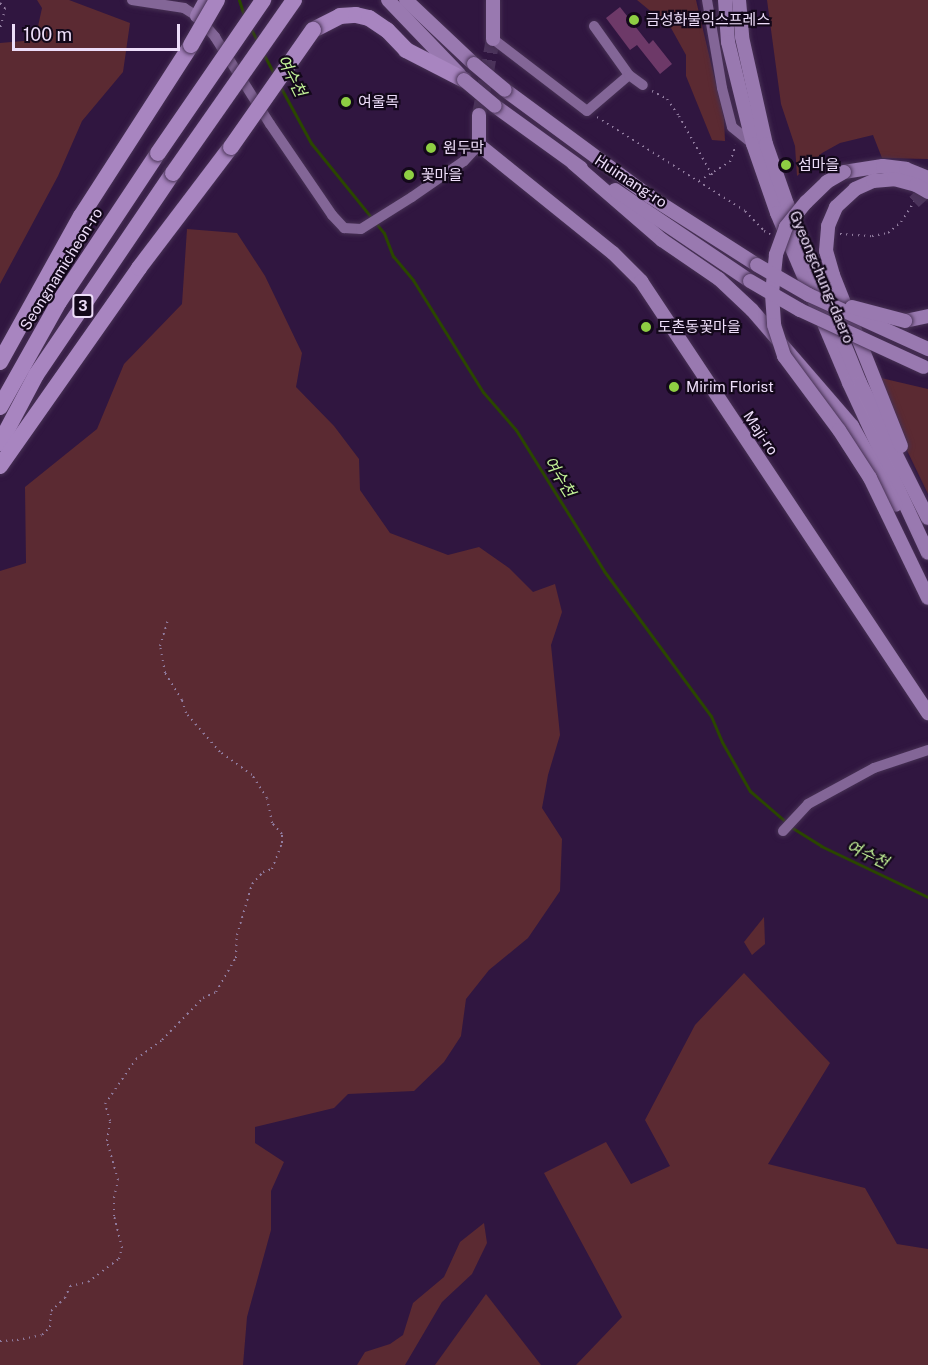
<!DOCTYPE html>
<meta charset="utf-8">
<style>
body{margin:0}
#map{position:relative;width:928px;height:1365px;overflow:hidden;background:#301640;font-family:"Public Sans","Noto Sans KR",sans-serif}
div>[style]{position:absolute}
.green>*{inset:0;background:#5b2a32}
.stream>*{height:3px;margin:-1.5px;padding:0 1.5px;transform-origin:1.5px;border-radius:1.5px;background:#2a4600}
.building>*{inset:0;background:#6d3968}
.major-tunnel>*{height:14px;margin-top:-7px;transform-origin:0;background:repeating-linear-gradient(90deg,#4c345c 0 14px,transparent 0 21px)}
.path>*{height:2px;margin-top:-1px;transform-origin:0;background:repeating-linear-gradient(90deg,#917c9f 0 1.5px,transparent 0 6px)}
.roads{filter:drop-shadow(0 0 2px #473154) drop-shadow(0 0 2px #473154)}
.minor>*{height:10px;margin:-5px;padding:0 5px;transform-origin:5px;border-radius:5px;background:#836697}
.major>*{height:14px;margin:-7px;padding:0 7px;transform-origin:7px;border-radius:7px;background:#9979b0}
.highway>*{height:16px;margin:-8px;padding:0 8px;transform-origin:8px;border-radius:8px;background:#a885c0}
.bridges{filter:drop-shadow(0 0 2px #473154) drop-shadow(0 0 2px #473154)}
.major-bridge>*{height:14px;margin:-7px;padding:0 7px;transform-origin:7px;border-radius:7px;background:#9979b0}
.highway-bridge>*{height:16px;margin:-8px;padding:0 8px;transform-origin:8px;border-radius:8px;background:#a885c0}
.dots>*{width:16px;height:16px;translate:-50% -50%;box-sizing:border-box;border:3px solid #13081a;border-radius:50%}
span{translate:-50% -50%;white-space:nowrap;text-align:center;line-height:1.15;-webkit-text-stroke:4.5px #13081a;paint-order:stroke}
.shield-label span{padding:2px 4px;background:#13081a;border:2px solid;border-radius:4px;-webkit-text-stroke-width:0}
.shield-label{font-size:14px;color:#edddf9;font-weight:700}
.poi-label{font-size:15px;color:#edddf9}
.left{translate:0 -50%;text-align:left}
.street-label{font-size:15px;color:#edddf9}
.water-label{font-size:16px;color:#c4f498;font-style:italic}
.scale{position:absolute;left:12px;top:24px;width:168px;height:27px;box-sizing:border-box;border:3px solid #edddf9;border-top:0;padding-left:8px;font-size:18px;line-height:21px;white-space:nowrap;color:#edddf9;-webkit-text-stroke:4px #13081a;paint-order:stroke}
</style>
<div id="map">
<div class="green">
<div style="clip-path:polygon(37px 0,69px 0,130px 23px,123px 72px,82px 121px,58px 176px,0 284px,0 43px,35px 40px,42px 8px)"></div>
<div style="clip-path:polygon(637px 0,696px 0,724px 118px,725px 141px,712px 140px,686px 76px,686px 55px,671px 28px)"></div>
<div style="clip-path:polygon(767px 0,928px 0,928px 159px,882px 158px,873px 135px,840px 143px,822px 153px,797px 176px,795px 146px,781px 104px)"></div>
<div style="clip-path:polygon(187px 229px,237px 233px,265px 276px,302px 353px,296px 387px,334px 426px,359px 459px,360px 490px,390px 533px,448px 555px,479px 547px,509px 568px,533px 592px,555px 584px,562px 612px,551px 645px,560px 735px,548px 775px,542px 808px,562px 839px,560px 891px,528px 938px,489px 970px,466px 999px,461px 1036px,444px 1062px,414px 1091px,348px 1094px,334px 1108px,255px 1127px,255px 1143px,284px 1162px,271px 1191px,271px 1230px,247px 1317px,243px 1365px,0 1365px,0 571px,26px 563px,25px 487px,97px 429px,124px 364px,182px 304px)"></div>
<div style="clip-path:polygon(881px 378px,928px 389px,928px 494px,902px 440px)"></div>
<div style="clip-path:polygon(764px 917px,765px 944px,752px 955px,744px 942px)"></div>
<div style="clip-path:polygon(744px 973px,830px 1063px,768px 1164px,865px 1188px,897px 1244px,928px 1249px,928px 1365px,576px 1365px,622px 1317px,544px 1173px,606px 1142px,631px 1184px,670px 1166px,645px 1120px,695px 1025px)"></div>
<div style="clip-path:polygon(484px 1223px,487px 1243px,472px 1274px,442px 1302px,405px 1365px,357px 1365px,365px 1352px,390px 1344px,403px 1335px,413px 1303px,444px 1277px,460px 1242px)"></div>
<div style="clip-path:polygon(486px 1294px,541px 1365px,435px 1365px)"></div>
</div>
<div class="stream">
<div style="left:239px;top:0;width:16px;rotate:72deg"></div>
<div style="left:251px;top:29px;width:15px;rotate:62deg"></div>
<div style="left:263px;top:53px;width:24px;rotate:62deg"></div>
<div style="left:281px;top:88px;width:63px;rotate:61.4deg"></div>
<div style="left:311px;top:143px;width:116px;rotate:51deg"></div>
<div style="left:384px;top:233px;width:25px;rotate:69deg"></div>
<div style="left:393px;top:256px;width:31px;rotate:50deg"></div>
<div style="left:413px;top:280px;width:132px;rotate:58deg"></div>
<div style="left:483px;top:392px;width:50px;rotate:49deg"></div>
<div style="left:516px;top:430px;width:166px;rotate:58deg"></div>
<div style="left:604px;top:571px;width:180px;rotate:53.6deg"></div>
<div style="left:711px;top:716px;width:28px;rotate:67deg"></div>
<div style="left:722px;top:742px;width:56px;rotate:60.3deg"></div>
<div style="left:750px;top:791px;width:48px;rotate:40.7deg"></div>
<div style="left:791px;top:827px;width:36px;rotate:32deg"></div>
<div style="left:821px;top:846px;width:119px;rotate:25.5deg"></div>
</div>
<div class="building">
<div style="clip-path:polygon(620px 7px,649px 44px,653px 40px,672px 64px,660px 74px,637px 45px,630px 50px,606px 18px)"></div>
</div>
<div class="major-tunnel">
<div style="left:479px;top:115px;width:77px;rotate:-79.6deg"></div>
<div style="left:914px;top:202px;width:19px;rotate:-43deg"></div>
</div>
<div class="path">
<div style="left:0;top:3px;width:7px;rotate:45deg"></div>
<div style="left:5px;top:8px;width:22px;rotate:103deg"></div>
<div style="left:652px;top:91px;width:17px;rotate:28deg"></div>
<div style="left:667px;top:99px;width:21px;rotate:55deg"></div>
<div style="left:679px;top:116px;width:68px;rotate:60.8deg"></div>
<div style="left:597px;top:117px;width:175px;rotate:32.4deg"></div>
<div style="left:745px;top:211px;width:28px;rotate:46deg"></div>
<div style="left:764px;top:231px;width:7px;rotate:27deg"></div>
<div style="left:699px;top:181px;width:36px;rotate:-32deg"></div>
<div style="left:730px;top:162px;width:18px;rotate:-71deg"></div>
<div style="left:840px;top:234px;width:32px;rotate:4deg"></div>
<div style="left:872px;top:236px;width:16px;rotate:-11deg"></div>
<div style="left:888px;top:233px;width:17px;rotate:-40deg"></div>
<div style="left:901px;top:222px;width:24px;rotate:-57deg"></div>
<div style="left:0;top:1341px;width:17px;rotate:-3deg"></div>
<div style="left:17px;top:1340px;width:25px;rotate:-11deg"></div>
<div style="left:42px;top:1335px;width:11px;rotate:-45deg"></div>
<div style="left:50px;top:1327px;width:16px;rotate:-86deg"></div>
<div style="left:51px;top:1311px;width:19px;rotate:-43deg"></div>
<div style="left:65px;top:1298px;width:13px;rotate:-67deg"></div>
<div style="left:70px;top:1286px;width:18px;rotate:-13deg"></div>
<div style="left:88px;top:1282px;width:39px;rotate:-37deg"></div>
<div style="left:119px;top:1259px;width:11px;rotate:-75deg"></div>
<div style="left:122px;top:1248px;width:33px;rotate:-104deg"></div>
<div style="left:114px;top:1216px;width:18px;rotate:-90deg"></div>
<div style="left:114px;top:1198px;width:18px;rotate:-77deg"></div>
<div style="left:118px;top:1180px;width:41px;rotate:-105.8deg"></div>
<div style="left:107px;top:1141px;width:20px;rotate:-81deg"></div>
<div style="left:110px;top:1121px;width:18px;rotate:-106deg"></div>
<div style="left:105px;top:1104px;width:55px;rotate:-55.4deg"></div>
<div style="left:136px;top:1059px;width:32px;rotate:-36deg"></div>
<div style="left:162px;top:1040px;width:59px;rotate:-45.7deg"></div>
<div style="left:203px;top:998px;width:14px;rotate:-25deg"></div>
<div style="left:216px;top:992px;width:39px;rotate:-60deg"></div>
<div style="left:236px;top:958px;width:23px;rotate:-88deg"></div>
<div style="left:237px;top:935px;width:53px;rotate:-73.6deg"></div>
<div style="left:252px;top:884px;width:16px;rotate:-47deg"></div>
<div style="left:263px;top:872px;width:9px;rotate:-18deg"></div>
<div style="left:272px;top:869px;width:28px;rotate:-69deg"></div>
<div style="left:282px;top:843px;width:9px;rotate:-90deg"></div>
<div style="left:282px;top:834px;width:15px;rotate:-132deg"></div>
<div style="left:272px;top:823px;width:25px;rotate:-101deg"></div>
<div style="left:267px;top:798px;width:27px;rotate:-123deg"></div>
<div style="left:252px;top:775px;width:39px;rotate:-144deg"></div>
<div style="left:220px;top:752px;width:52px;rotate:-131.1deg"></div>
<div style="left:186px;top:713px;width:14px;rotate:-107deg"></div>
<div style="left:182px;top:700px;width:32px;rotate:-122deg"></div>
<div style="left:165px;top:673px;width:27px;rotate:-100deg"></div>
<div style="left:160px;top:646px;width:28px;rotate:-73deg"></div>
</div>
<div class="roads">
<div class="minor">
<div style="left:132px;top:0;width:53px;rotate:8.7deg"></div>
<div style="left:184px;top:8px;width:15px;rotate:32deg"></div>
<div style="left:197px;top:16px;width:28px;rotate:49deg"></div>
<div style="left:215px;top:37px;width:103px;rotate:57.7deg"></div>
<div style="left:270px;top:124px;width:110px;rotate:55.7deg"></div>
<div style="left:332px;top:215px;width:18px;rotate:47deg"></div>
<div style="left:344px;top:228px;width:17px;rotate:3deg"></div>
<div style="left:361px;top:229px;width:60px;rotate:-32.1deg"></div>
<div style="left:412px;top:197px;width:63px;rotate:-34.7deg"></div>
<div style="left:464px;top:161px;width:22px;rotate:-47deg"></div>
<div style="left:707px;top:0;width:89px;rotate:80.3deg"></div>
<div style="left:722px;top:88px;width:40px;rotate:75.6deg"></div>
<div style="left:732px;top:127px;width:27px;rotate:39deg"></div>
<div style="left:594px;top:26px;width:60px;rotate:54.5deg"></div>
<div style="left:493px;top:39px;width:118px;rotate:37.5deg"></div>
<div style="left:587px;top:111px;width:55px;rotate:-40.6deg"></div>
<div style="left:629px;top:75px;width:17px;rotate:36deg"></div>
<div style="left:783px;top:831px;width:37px;rotate:-47deg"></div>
<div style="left:808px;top:804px;width:75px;rotate:-28.6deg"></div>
<div style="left:874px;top:768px;width:57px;rotate:-18.4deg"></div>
</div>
<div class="major">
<div style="left:388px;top:0;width:103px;rotate:46.2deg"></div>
<div style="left:406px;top:0;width:93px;rotate:43.3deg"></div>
<div style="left:493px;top:0;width:39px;rotate:90deg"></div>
<div style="left:725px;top:0;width:42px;rotate:85.9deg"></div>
<div style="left:728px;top:42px;width:105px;rotate:76.2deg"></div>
<div style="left:753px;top:144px;width:73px;rotate:70.8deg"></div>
<div style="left:777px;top:213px;width:185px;rotate:67deg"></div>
<div style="left:849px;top:383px;width:187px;rotate:65.1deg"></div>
<div style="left:739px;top:0;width:37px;rotate:85deg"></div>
<div style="left:742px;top:37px;width:110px;rotate:77.4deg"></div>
<div style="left:766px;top:144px;width:64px;rotate:70.7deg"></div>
<div style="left:787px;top:204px;width:193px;rotate:67.8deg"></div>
<div style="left:860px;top:383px;width:151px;rotate:63.3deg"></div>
<div style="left:197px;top:16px;width:18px;rotate:-61deg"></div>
<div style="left:505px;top:90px;width:179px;rotate:36.4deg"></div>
<div style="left:649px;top:196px;width:128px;rotate:32.6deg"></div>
<div style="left:495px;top:106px;width:106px;rotate:35.8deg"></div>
<div style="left:479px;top:115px;width:30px;rotate:90deg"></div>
<div style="left:479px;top:145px;width:172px;rotate:38.9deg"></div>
<div style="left:613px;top:253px;width:40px;rotate:45deg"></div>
<div style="left:641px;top:281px;width:519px;rotate:56.4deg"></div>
<div style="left:573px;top:163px;width:118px;rotate:40.9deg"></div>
<div style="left:662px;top:240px;width:69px;rotate:34.4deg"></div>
<div style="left:719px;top:279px;width:45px;rotate:43.2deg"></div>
<div style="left:752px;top:310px;width:153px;rotate:49.2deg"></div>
<div style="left:852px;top:426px;width:90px;rotate:60.9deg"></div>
<div style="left:844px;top:172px;width:39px;rotate:-9deg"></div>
<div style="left:883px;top:166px;width:23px;rotate:7deg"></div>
<div style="left:906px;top:169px;width:24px;rotate:22deg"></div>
<div style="left:615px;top:190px;width:163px;rotate:34deg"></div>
<div style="left:905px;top:321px;width:24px;rotate:-12deg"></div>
<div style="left:901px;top:446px;width:184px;rotate:-111.7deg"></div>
<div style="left:833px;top:275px;width:25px;rotate:-106deg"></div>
<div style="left:826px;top:251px;width:25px;rotate:-85deg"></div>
<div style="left:828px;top:226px;width:21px;rotate:-67deg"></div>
<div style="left:836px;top:207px;width:26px;rotate:-43deg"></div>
<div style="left:855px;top:189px;width:20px;rotate:-24deg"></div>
<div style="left:873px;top:181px;width:21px;rotate:-5deg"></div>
<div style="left:894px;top:179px;width:23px;rotate:15deg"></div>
<div style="left:916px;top:185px;width:14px;rotate:30deg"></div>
</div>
<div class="highway">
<div style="left:313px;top:30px;width:30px;rotate:-27deg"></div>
<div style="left:340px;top:16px;width:16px;rotate:-4deg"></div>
<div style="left:356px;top:15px;width:13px;rotate:13deg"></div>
<div style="left:369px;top:18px;width:22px;rotate:34deg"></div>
<div style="left:387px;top:30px;width:28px;rotate:46deg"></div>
<div style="left:406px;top:50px;width:65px;rotate:27.3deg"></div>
<div style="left:0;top:362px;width:167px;rotate:-61deg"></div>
<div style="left:81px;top:216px;width:203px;rotate:-57.2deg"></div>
<div style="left:0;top:407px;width:120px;rotate:-60.7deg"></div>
<div style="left:59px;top:302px;width:179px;rotate:-56.4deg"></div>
<div style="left:0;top:443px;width:77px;rotate:-62.1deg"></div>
<div style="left:36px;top:375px;width:244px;rotate:-55.9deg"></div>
<div style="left:0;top:466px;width:242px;rotate:-54.9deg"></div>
<div style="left:139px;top:268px;width:152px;rotate:-52.8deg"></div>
</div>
</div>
<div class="bridges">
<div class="major-bridge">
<div style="left:474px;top:64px;width:40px;rotate:40deg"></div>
<div style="left:464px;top:80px;width:40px;rotate:40deg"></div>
<div style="left:844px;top:172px;width:20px;rotate:150deg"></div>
<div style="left:827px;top:182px;width:29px;rotate:136deg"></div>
<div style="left:806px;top:202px;width:32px;rotate:129deg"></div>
<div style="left:786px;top:227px;width:30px;rotate:110deg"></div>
<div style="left:776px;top:255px;width:39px;rotate:96deg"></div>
<div style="left:772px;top:294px;width:31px;rotate:86deg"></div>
<div style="left:774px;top:325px;width:33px;rotate:72deg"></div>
<div style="left:784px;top:356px;width:92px;rotate:53.4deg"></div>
<div style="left:839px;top:430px;width:57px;rotate:57.1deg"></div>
<div style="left:870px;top:478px;width:133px;rotate:64.2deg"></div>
<div style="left:757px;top:265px;width:60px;rotate:30deg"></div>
<div style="left:809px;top:295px;width:131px;rotate:24.4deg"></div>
<div style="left:750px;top:281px;width:58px;rotate:30.1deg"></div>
<div style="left:800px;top:310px;width:136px;rotate:24.7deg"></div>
<div style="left:852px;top:307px;width:55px;rotate:14.8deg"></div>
</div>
<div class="highway-bridge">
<div style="left:191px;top:45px;width:52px;rotate:-60deg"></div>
<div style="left:231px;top:147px;width:143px;rotate:-55deg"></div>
<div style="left:158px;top:153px;width:186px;rotate:-55.5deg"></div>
<div style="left:173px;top:173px;width:211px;rotate:-55deg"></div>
</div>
</div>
<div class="dots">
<div style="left:634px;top:20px;background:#8ece43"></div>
<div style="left:346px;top:102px;background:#8ece43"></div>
<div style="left:431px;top:148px;background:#8ece43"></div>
<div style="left:786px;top:165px;background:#8ece43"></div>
<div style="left:409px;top:175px;background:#8ece43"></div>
<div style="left:646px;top:327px;background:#8ece43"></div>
<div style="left:674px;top:387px;background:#8ece43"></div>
</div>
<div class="shield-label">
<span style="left:83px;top:306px">3</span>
</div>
<div class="poi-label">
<span class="left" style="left:646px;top:20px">금성화물익스프레스</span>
<span class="left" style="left:358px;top:102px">여울목</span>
<span class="left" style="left:443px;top:148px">원두막</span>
<span class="left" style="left:798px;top:165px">섬마을</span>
<span class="left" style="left:421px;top:175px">꽃마을</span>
<span class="left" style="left:658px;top:327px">도촌동꽃마을</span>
<span class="left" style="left:686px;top:387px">Mirim Florist</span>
</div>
<div class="street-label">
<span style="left:631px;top:181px;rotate:33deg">Huimang-ro</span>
<span style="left:61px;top:269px;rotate:-58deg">Seongnamicheon-ro</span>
<span style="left:822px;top:277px;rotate:67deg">Gyeongchung-daero</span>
<span style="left:761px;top:433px;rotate:56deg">Maji-ro</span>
</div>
<div class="water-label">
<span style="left:291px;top:76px;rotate:63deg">여수천</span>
<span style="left:559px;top:477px;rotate:58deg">여수천</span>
<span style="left:867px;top:855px;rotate:25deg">여수천</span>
</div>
<div class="scale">100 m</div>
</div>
